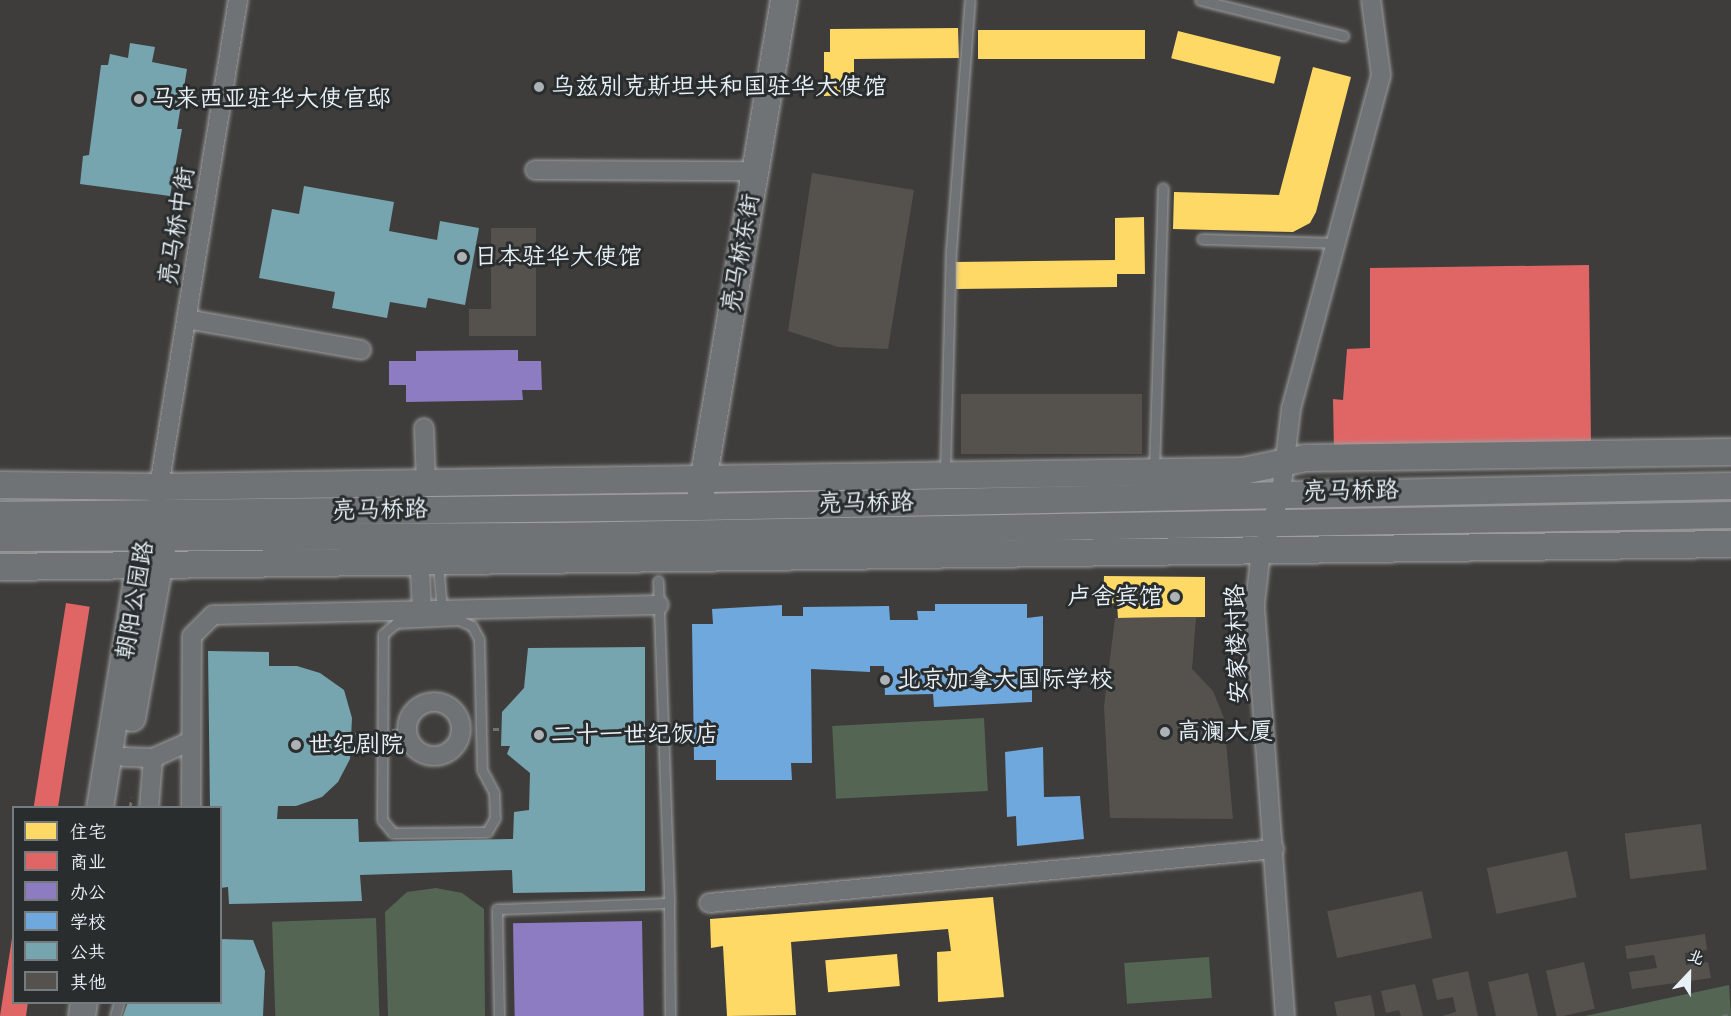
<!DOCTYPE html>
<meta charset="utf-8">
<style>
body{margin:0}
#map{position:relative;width:1731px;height:1016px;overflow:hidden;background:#3e3d3b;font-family:Caveat,"LXGW WenKai TC",sans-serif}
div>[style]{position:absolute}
.green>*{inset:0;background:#546653;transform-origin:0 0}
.homes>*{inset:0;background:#ffd966;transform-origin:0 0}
.shops>*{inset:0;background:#e06666;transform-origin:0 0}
.offices>*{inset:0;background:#8e7cc3;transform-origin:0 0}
.schools>*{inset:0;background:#6fa8dc}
.public>*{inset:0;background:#76a5af}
.building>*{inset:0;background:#55524e;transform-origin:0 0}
.path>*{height:3px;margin-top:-1.5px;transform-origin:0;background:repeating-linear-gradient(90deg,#707272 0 6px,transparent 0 10.5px)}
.roads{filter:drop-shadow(0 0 2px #9e9fa0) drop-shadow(0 0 2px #9e9fa0)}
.lane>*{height:9px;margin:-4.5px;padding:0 4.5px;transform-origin:4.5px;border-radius:4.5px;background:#6f7375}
.street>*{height:18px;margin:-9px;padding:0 9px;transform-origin:9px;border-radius:9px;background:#6f7375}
.street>.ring{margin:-9px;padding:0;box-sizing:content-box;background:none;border:18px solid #6f7375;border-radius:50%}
.secondary>*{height:26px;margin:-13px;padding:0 13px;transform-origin:13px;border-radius:13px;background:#6f7375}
.dots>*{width:16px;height:16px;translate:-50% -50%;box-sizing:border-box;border:3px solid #2a2d2e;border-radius:50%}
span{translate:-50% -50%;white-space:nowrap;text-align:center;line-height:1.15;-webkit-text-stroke:6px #2a2d2e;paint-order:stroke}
.poi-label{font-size:24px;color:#e8f1f8}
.left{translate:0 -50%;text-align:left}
.right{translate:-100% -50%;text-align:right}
.street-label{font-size:24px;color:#e8f1f8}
.legend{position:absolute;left:12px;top:806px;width:210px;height:198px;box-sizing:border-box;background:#2a2d2e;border:2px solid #767b7f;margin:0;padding:8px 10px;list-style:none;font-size:18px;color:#e8f1f8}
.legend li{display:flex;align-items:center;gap:12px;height:30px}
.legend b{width:30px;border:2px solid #767b7f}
.north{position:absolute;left:1659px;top:944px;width:60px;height:60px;-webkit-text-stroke:4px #2a2d2e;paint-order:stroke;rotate:22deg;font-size:16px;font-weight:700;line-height:24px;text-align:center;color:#e8f1f8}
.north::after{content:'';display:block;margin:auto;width:21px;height:27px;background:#e8f1f8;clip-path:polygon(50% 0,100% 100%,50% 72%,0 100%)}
</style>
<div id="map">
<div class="green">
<div style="left:984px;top:718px;width:73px;height:152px;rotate:87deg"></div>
<div style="clip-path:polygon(436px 888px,462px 893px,484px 909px,485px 1016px,388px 1016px,385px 912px,407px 892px)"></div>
<div style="left:376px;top:918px;width:98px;height:104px;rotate:88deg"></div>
<div style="left:1209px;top:957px;width:41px;height:85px;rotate:86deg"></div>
<div style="clip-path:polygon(1729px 985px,1731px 1016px,1585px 1016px)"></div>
</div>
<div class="homes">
<div style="clip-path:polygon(958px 28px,959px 58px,854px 59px,854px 95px,824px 96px,824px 52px,830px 52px,830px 29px)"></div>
<div style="left:1145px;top:30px;width:29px;height:167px;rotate:90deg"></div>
<div style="left:1178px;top:31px;width:106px;height:28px;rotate:14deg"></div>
<div style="clip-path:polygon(1313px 67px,1351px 77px,1316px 212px,1310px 223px,1293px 232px,1173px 229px,1174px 192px,1279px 195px)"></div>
<div style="clip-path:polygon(1144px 217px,1145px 274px,1117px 274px,1117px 287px,956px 289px,956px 262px,1115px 260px,1115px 218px)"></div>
<div style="clip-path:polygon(1104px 576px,1205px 577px,1205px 617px,1118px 618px,1117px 603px,1103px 604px)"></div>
<div style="clip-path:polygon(993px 897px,1004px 997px,938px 1002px,937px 952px,951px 951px,948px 929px,791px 942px,796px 1015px,727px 1016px,723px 946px,711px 948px,710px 919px)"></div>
<div style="left:897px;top:954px;width:32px;height:72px;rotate:85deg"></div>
</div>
<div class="shops">
<div style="clip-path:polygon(1589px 265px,1591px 446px,1334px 453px,1333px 399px,1343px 400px,1347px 349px,1370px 348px,1370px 268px)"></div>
<div style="left:66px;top:603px;width:24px;height:208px;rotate:9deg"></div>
<div style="clip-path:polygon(14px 925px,14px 1002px,28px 1002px,26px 1016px,0 1016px)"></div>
</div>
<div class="offices">
<div style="clip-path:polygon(518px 350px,518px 361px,541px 361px,542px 390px,522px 390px,523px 400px,406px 402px,406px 385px,389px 385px,389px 361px,416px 361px,416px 351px)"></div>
<div style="left:642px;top:921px;width:95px;height:129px;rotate:89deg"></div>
</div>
<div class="schools">
<div style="clip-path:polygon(935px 604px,1027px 604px,1027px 618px,1043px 616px,1043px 682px,1032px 682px,1032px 702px,934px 707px,933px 694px,885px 695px,884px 666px,870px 666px,870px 672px,811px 669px,812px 763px,791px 763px,792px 780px,716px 780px,716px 760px,694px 760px,692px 624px,713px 624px,712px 609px,782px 605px,782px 616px,803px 616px,803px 607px,889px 606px,890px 620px,918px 620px,917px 611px,935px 611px)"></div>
<div style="clip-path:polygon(1043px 747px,1044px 797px,1080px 796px,1084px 839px,1017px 846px,1016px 816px,1007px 817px,1005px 752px)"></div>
</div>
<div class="public">
<div style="clip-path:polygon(130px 43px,155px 47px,152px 62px,187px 69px,177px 129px,182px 129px,170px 196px,80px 184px,83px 156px,89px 155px,101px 65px,108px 65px,110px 54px,128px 58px)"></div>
<div style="clip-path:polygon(304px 186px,394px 202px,389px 231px,437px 240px,440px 221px,479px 228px,465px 305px,428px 298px,426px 308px,390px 302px,387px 318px,332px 308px,335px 292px,259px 278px,272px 209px,299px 214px)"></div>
<div style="clip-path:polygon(645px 647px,645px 891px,513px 893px,512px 870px,360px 875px,362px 901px,229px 904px,228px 887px,220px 888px,220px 808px,210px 808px,208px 651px,269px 652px,269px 666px,297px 666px,320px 673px,344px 690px,352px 718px,350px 759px,338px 782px,322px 797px,296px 806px,278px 806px,277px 819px,358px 819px,359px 842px,513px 839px,514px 812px,529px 810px,530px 773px,507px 754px,510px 746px,501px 746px,502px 712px,524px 688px,528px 648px)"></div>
<div style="clip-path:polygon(220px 939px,253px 940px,265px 971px,263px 1016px,123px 1016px,128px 1002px,220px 1002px)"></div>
</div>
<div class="building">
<div style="clip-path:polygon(812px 173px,914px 190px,888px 349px,838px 347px,788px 331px)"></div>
<div style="clip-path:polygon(491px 228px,536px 228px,536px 336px,469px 336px,469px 309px,491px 309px)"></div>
<div style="left:1142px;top:394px;width:60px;height:181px;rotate:90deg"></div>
<div style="clip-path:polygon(1196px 617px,1192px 669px,1213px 691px,1224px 718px,1233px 819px,1110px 818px,1104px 706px,1115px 618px)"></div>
<div style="left:1701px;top:824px;width:46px;height:77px;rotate:83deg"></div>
<div style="left:1567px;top:851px;width:47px;height:82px;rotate:78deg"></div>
<div style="left:1422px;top:891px;width:48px;height:97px;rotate:78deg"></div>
<div style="clip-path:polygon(1705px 934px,1707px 950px,1685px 953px,1686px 965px,1708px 962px,1711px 978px,1632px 989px,1629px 972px,1657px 968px,1654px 955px,1627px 959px,1625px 946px)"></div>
<div style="left:1584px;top:962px;width:48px;height:39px;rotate:77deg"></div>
<div style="clip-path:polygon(1468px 971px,1478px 1016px,1442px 1016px,1456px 1012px,1453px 997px,1437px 1000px,1432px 979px)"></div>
<div style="clip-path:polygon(1528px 973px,1538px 1016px,1496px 1016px,1488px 982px)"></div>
<div style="clip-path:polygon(1415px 984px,1423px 1016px,1401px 1016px,1399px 1010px,1386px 1013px,1381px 991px)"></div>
<div style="clip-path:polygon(1371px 995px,1375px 1016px,1337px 1016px,1334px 1002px)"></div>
</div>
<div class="path">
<div style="left:462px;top:729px;width:9px"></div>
<div style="left:493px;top:729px;width:10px"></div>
<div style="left:392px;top:730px;width:14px;rotate:-4deg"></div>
<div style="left:353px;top:734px;width:18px;rotate:-6deg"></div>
<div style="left:130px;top:808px;width:11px;rotate:-80deg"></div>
<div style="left:1722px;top:1016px;width:9px;rotate:-6deg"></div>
</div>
<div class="roads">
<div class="lane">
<div style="left:1200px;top:0;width:148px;rotate:14deg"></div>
<div style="left:1202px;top:239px;width:133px;rotate:1.7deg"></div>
<div style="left:1154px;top:470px;width:282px;rotate:-88.2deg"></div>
<div style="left:945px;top:472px;width:222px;rotate:-88.5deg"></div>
<div style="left:951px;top:250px;width:251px;rotate:-85.7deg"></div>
<div style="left:438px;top:563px;width:49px;rotate:85.3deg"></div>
<div style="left:658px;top:581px;width:322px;rotate:88deg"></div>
<div style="left:459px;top:620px;width:14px;rotate:25deg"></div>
<div style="left:472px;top:626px;width:15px;rotate:62deg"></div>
<div style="left:479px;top:639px;width:131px;rotate:88.7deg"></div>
<div style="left:482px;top:770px;width:26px;rotate:62deg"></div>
<div style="left:494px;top:793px;width:25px;rotate:88deg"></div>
<div style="left:495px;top:818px;width:16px;rotate:120deg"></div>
<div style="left:487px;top:832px;width:94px;rotate:179.4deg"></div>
<div style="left:393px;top:833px;width:17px;rotate:-130deg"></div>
<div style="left:382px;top:820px;width:186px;rotate:-89.7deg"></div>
<div style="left:383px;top:634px;width:17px;rotate:-40deg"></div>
<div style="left:396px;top:623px;width:63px;rotate:-2.7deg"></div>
<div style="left:115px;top:1016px;width:15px;rotate:-74deg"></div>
<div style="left:499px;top:1016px;width:107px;rotate:-91.1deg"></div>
<div style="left:497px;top:909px;width:172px;rotate:-2deg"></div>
<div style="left:669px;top:903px;width:113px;rotate:89.5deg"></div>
</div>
<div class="street">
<div style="left:535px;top:170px;width:220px;rotate:0.3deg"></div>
<div style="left:186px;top:319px;width:178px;rotate:10deg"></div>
<div style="left:424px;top:428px;width:54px;rotate:87.9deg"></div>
<div style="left:157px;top:499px;width:506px;rotate:-80.78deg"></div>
<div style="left:415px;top:616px;width:9px;rotate:-41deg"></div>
<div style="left:422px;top:610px;width:58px;rotate:-93deg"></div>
<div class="ring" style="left:407px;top:702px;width:36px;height:36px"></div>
<div style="left:124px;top:757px;width:29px;rotate:2deg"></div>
<div style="left:149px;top:808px;width:50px;rotate:-85.4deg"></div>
<div style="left:153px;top:758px;width:42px;rotate:-24.1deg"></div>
<div style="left:191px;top:808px;width:172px;rotate:-89.7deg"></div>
<div style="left:192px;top:636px;width:30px;rotate:-45deg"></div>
<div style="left:213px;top:615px;width:446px;rotate:-1.3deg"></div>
<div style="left:709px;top:903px;width:568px;rotate:-5.46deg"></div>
<div style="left:1285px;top:1016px;width:414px;rotate:-94.2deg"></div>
<div style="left:1255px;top:603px;width:43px;rotate:-83.4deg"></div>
<div style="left:1260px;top:560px;width:71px;rotate:-72.8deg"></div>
<div style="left:1281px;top:492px;width:84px;rotate:-83.1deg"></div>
<div style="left:1291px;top:409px;width:346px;rotate:-74.9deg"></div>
<div style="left:1381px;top:75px;width:76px;rotate:-97.6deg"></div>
</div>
<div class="secondary">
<div style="left:0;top:485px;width:159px;rotate:0.7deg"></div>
<div style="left:159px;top:487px;width:1084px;rotate:-0.85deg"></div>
<div style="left:1243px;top:471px;width:64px;rotate:-11.7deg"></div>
<div style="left:1306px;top:458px;width:425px;rotate:-0.8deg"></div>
<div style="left:701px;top:494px;width:501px;rotate:-80.46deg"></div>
<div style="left:0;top:515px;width:699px;rotate:-0.66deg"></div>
<div style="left:699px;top:507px;width:1032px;rotate:-1.17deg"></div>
<div style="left:0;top:538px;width:560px;rotate:-0.2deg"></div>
<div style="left:560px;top:536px;width:1171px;rotate:-1.03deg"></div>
<div style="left:0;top:567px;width:1731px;rotate:-0.76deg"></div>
<div style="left:132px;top:718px;width:171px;rotate:-79.9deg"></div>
<div style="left:100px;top:808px;width:262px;rotate:-80.8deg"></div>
<div style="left:82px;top:1016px;width:14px;rotate:-82deg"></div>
</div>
</div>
<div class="dots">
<div style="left:539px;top:87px;background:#acb2b6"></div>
<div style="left:139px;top:99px;background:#acb2b6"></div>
<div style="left:462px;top:257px;background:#acb2b6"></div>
<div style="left:1175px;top:597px;background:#acb2b6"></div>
<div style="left:885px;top:680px;background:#acb2b6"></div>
<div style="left:1165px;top:732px;background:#acb2b6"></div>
<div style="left:539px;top:735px;background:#acb2b6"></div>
<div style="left:296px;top:745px;background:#acb2b6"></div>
</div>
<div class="poi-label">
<span class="left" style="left:551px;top:87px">乌兹别克斯坦共和国驻华大使馆</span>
<span class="left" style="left:151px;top:99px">马来西亚驻华大使官邸</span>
<span class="left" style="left:474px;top:257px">日本驻华大使馆</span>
<span class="right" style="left:1163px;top:597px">卢舍宾馆</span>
<span class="left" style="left:897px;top:680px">北京加拿大国际学校</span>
<span class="left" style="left:1177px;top:732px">高澜大厦</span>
<span class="left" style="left:551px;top:735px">二十一世纪饭店</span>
<span class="left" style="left:308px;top:745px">世纪剧院</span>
</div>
<div class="street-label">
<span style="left:177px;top:226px;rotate:-81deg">亮马桥中街</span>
<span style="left:741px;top:253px;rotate:-80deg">亮马桥东街</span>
<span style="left:1351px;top:491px;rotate:-1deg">亮马桥路</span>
<span style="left:866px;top:503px;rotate:-1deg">亮马桥路</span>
<span style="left:380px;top:510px;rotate:-1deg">亮马桥路</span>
<span style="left:135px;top:600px;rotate:-80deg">朝阳公园路</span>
<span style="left:1237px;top:644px;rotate:-92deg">安家楼村路</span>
</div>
<ul class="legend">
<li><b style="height:16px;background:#ffd966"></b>住宅</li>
<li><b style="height:16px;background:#e06666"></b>商业</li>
<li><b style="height:16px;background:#8e7cc3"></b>办公</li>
<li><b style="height:16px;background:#6fa8dc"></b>学校</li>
<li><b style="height:16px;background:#76a5af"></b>公共</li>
<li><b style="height:16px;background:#55524e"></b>其他</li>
</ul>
<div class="north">北</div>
</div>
